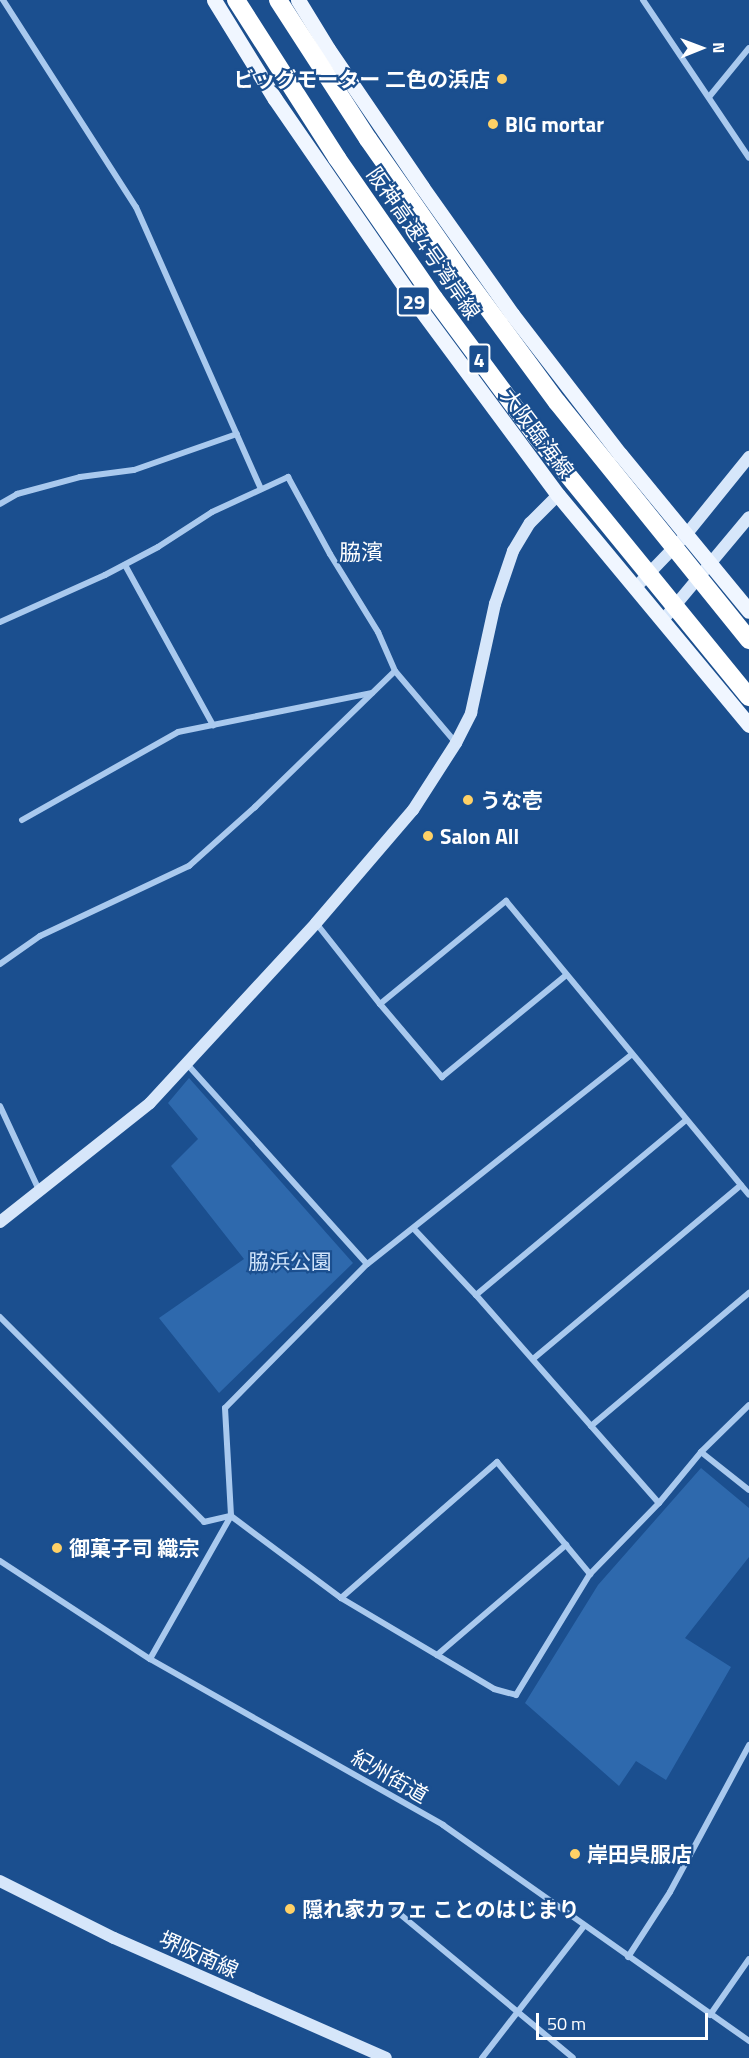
<!DOCTYPE html>
<meta charset="utf-8">
<style>
body{margin:0}
#map{position:relative;width:749px;height:2058px;overflow:hidden;background:#1b4f8f;font-family:"Titillium Web","Noto Sans JP",sans-serif}
div>[style]{position:absolute}
.green>*{inset:0;background:#2e69ad}
.street>*{height:6px;margin:-3px;padding:0 3px;transform-origin:3px;border-radius:3px;background:#a9c9ee}
.secondary>*{height:12px;margin:-6px;padding:0 6px;transform-origin:6px;border-radius:6px;background:#d6e6fa}
.primary>*{height:15px;margin:-7.5px;padding:0 7.5px;transform-origin:7.5px;border-radius:7.5px;background:#f0f6ff}
.highway-bridge>*{height:18px;margin:-9px;padding:0 9px;transform-origin:9px;border-radius:9px;background:#fff}
.dots>*{width:16px;height:16px;translate:-50% -50%;box-sizing:border-box;border:3px solid #1b4f8f;border-radius:50%}
span{translate:-50% -50%;white-space:nowrap;text-align:center;line-height:1.15;-webkit-text-stroke:4.5px #1b4f8f;paint-order:stroke}
.shield-label span{padding:2px 4px;background:#1b4f8f;border:2px solid;border-radius:4px;-webkit-text-stroke-width:0}
.shield-label{font-size:20px;color:#fff;font-weight:700}
.poi-label{font-size:21px;color:#fff;font-weight:700}
.right{translate:-100% -50%;text-align:right}
.left{translate:0 -50%;text-align:left}
.street-label{font-size:21px;color:#fff}
.park-label{font-size:21px;color:#cfe3fa}
.neighbourhood-label{font-size:22px;color:#fff}
.north{position:absolute;left:671px;top:18px;width:60px;height:60px;-webkit-text-stroke:4px #1b4f8f;paint-order:stroke;rotate:89deg;font-size:16px;font-weight:700;line-height:24px;text-align:center;color:#fff}
.north::after{content:'';display:block;margin:auto;width:21px;height:27px;background:#fff;clip-path:polygon(50% 0,100% 100%,50% 72%,0 100%)}
.scale{position:absolute;left:536px;top:2013px;width:172px;height:27px;box-sizing:border-box;border:3px solid #fff;border-top:0;padding-left:8px;font-size:18px;line-height:21px;white-space:nowrap;color:#fff;-webkit-text-stroke:4px #1b4f8f;paint-order:stroke}
</style>
<div id="map">
<div class="green">
<div style="clip-path:polygon(189px 1078px,353px 1263px,219px 1393px,159px 1318px,244px 1259px,171px 1166px,198px 1139px,168px 1103px)"></div>
<div style="clip-path:polygon(701px 1468px,749px 1508px,749px 1557px,685px 1638px,731px 1667px,666px 1780px,636px 1761px,619px 1786px,525px 1703px,598px 1585px)"></div>
</div>
<div class="street">
<div style="left:3px;top:0;width:246px;rotate:57.3deg"></div>
<div style="left:136px;top:207px;width:308px;rotate:66.1deg"></div>
<div style="left:643px;top:0;width:190px;rotate:56.1deg"></div>
<div style="left:709px;top:97px;width:63px;rotate:-50.8deg"></div>
<div style="left:0;top:504px;width:20px;rotate:-30deg"></div>
<div style="left:17px;top:494px;width:65px;rotate:-15.1deg"></div>
<div style="left:80px;top:477px;width:54px;rotate:-7.4deg"></div>
<div style="left:134px;top:470px;width:109px;rotate:-19.3deg"></div>
<div style="left:125px;top:565px;width:183px;rotate:61.2deg"></div>
<div style="left:0;top:622px;width:115px;rotate:-24.1deg"></div>
<div style="left:105px;top:575px;width:60px;rotate:-27.8deg"></div>
<div style="left:158px;top:547px;width:64px;rotate:-32.9deg"></div>
<div style="left:212px;top:512px;width:84px;rotate:-24.7deg"></div>
<div style="left:288px;top:477px;width:88px;rotate:61.4deg"></div>
<div style="left:330px;top:554px;width:92px;rotate:58.4deg"></div>
<div style="left:378px;top:632px;width:43px;rotate:66.4deg"></div>
<div style="left:395px;top:671px;width:94px;rotate:49.7deg"></div>
<div style="left:22px;top:820px;width:179px;rotate:-29.4deg"></div>
<div style="left:178px;top:732px;width:198px;rotate:-11.4deg"></div>
<div style="left:316px;top:923px;width:103px;rotate:51.7deg"></div>
<div style="left:380px;top:1004px;width:163px;rotate:-39.3deg"></div>
<div style="left:506px;top:901px;width:381px;rotate:50.4deg"></div>
<div style="left:0;top:964px;width:49px;rotate:-35deg"></div>
<div style="left:40px;top:936px;width:165px;rotate:-25.2deg"></div>
<div style="left:189px;top:866px;width:89px;rotate:-41.8deg"></div>
<div style="left:255px;top:807px;width:195px;rotate:-44.2deg"></div>
<div style="left:380px;top:1004px;width:96px;rotate:49.7deg"></div>
<div style="left:442px;top:1077px;width:161px;rotate:-39.4deg"></div>
<div style="left:631px;top:1055px;width:337px;rotate:141.6deg"></div>
<div style="left:367px;top:1264px;width:202px;rotate:134.6deg"></div>
<div style="left:225px;top:1408px;width:108px;rotate:86.8deg"></div>
<div style="left:231px;top:1516px;width:137px;rotate:36.7deg"></div>
<div style="left:341px;top:1598px;width:178px;rotate:30.7deg"></div>
<div style="left:494px;top:1689px;width:23px;rotate:15deg"></div>
<div style="left:516px;top:1695px;width:142px;rotate:-58.6deg"></div>
<div style="left:590px;top:1574px;width:99px;rotate:-45.8deg"></div>
<div style="left:659px;top:1503px;width:66px;rotate:-50.5deg"></div>
<div style="left:701px;top:1452px;width:67px;rotate:-44.4deg"></div>
<div style="left:187px;top:1064px;width:269px;rotate:48deg"></div>
<div style="left:0;top:1106px;width:95px;rotate:65.1deg"></div>
<div style="left:414px;top:1229px;width:91px;rotate:46.8deg"></div>
<div style="left:476px;top:1295px;width:277px;rotate:48.7deg"></div>
<div style="left:476px;top:1295px;width:273px;rotate:-39.8deg"></div>
<div style="left:0;top:1317px;width:289px;rotate:45.1deg"></div>
<div style="left:204px;top:1522px;width:28px;rotate:-13deg"></div>
<div style="left:533px;top:1359px;width:271px;rotate:-39.9deg"></div>
<div style="left:591px;top:1426px;width:207px;rotate:-40.1deg"></div>
<div style="left:701px;top:1452px;width:61px;rotate:38.4deg"></div>
<div style="left:0;top:1561px;width:179px;rotate:33.2deg"></div>
<div style="left:150px;top:1659px;width:337px;rotate:29.5deg"></div>
<div style="left:443px;top:1825px;width:375px;rotate:35.2deg"></div>
<div style="left:341px;top:1598px;width:207px;rotate:-41.1deg"></div>
<div style="left:497px;top:1462px;width:146px;rotate:50.3deg"></div>
<div style="left:437px;top:1655px;width:170px;rotate:-40.5deg"></div>
<div style="left:150px;top:1659px;width:164px;rotate:-60.5deg"></div>
<div style="left:395px;top:1910px;width:231px;rotate:39.7deg"></div>
<div style="left:628px;top:1957px;width:77px;rotate:-57.1deg"></div>
<div style="left:670px;top:1892px;width:167px;rotate:-61.7deg"></div>
<div style="left:710px;top:2015px;width:68px;rotate:-55.1deg"></div>
<div style="left:482px;top:2058px;width:167px;rotate:-52.3deg"></div>
</div>
<div class="secondary">
<div style="left:635px;top:588px;width:72px;rotate:-46.1deg"></div>
<div style="left:685px;top:536px;width:102px;rotate:-51deg"></div>
<div style="left:663px;top:620px;width:134px;rotate:-50.1deg"></div>
<div style="left:0;top:1222px;width:191px;rotate:-38.4deg"></div>
<div style="left:150px;top:1103px;width:245px;rotate:-47.3deg"></div>
<div style="left:316px;top:923px;width:149px;rotate:-49.4deg"></div>
<div style="left:413px;top:810px;width:80px;rotate:-57.3deg"></div>
<div style="left:456px;top:743px;width:34px;rotate:-63deg"></div>
<div style="left:471px;top:713px;width:112px;rotate:-77.6deg"></div>
<div style="left:495px;top:604px;width:56px;rotate:-71.2deg"></div>
<div style="left:513px;top:551px;width:33px;rotate:-59deg"></div>
<div style="left:530px;top:523px;width:40px;rotate:-45deg"></div>
<div style="left:0;top:1881px;width:127px;rotate:26.6deg"></div>
<div style="left:114px;top:1938px;width:297px;rotate:23.8deg"></div>
</div>
<div class="primary">
<div style="left:214px;top:0;width:116px;rotate:58.4deg"></div>
<div style="left:275px;top:99px;width:252px;rotate:55.4deg"></div>
<div style="left:418px;top:306px;width:235px;rotate:53.5deg"></div>
<div style="left:558px;top:495px;width:299px;rotate:50.3deg"></div>
<div style="left:298px;top:0;width:57px;rotate:58.5deg"></div>
<div style="left:328px;top:49px;width:167px;rotate:55.7deg"></div>
<div style="left:422px;top:187px;width:156px;rotate:54.7deg"></div>
<div style="left:512px;top:314px;width:177px;rotate:52.4deg"></div>
<div style="left:620px;top:454px;width:203px;rotate:50.6deg"></div>
</div>
<div class="highway-bridge">
<div style="left:236px;top:0;width:188px;rotate:57.4deg"></div>
<div style="left:337px;top:158px;width:170px;rotate:55.3deg"></div>
<div style="left:434px;top:298px;width:172px;rotate:53.5deg"></div>
<div style="left:536px;top:436px;width:337px;rotate:50.8deg"></div>
<div style="left:278px;top:0;width:166px;rotate:57.1deg"></div>
<div style="left:368px;top:139px;width:167px;rotate:55deg"></div>
<div style="left:464px;top:276px;width:157px;rotate:53.6deg"></div>
<div style="left:557px;top:402px;width:306px;rotate:51.1deg"></div>
</div>
<div class="dots">
<div style="left:502px;top:79px;background:#ffd166"></div>
<div style="left:493px;top:124px;background:#ffd166"></div>
<div style="left:468px;top:800px;background:#ffd166"></div>
<div style="left:428px;top:836px;background:#ffd166"></div>
<div style="left:57px;top:1548px;background:#ffd166"></div>
<div style="left:575px;top:1854px;background:#ffd166"></div>
<div style="left:290px;top:1909px;background:#ffd166"></div>
</div>
<div class="shield-label">
<span style="left:414px;top:301px">29</span>
<span style="left:479px;top:359px">4</span>
</div>
<div class="poi-label">
<span class="right" style="left:490px;top:79px">ビッグモーター 二色の浜店</span>
<span class="left" style="left:505px;top:124px">BIG mortar</span>
<span class="left" style="left:480px;top:800px">うな壱</span>
<span class="left" style="left:440px;top:836px">Salon All</span>
<span class="left" style="left:69px;top:1548px">御菓子司 織宗</span>
<span class="left" style="left:587px;top:1854px">岸田呉服店</span>
<span class="left" style="left:302px;top:1909px">隠れ家カフェ ことのはじまり</span>
</div>
<div class="street-label">
<span style="left:424px;top:243px;rotate:55deg">阪神高速4号湾岸線</span>
<span style="left:538px;top:433px;rotate:53deg">大阪臨海線</span>
<span style="left:390px;top:1776px;rotate:30deg">紀州街道</span>
<span style="left:199px;top:1954px;rotate:24deg">堺阪南線</span>
</div>
<div class="park-label">
<span style="left:290px;top:1261px">脇浜公園</span>
</div>
<div class="neighbourhood-label">
<span style="left:361px;top:553px">脇濱</span>
</div>
<div class="north">N</div>
<div class="scale">50 m</div>
</div>
